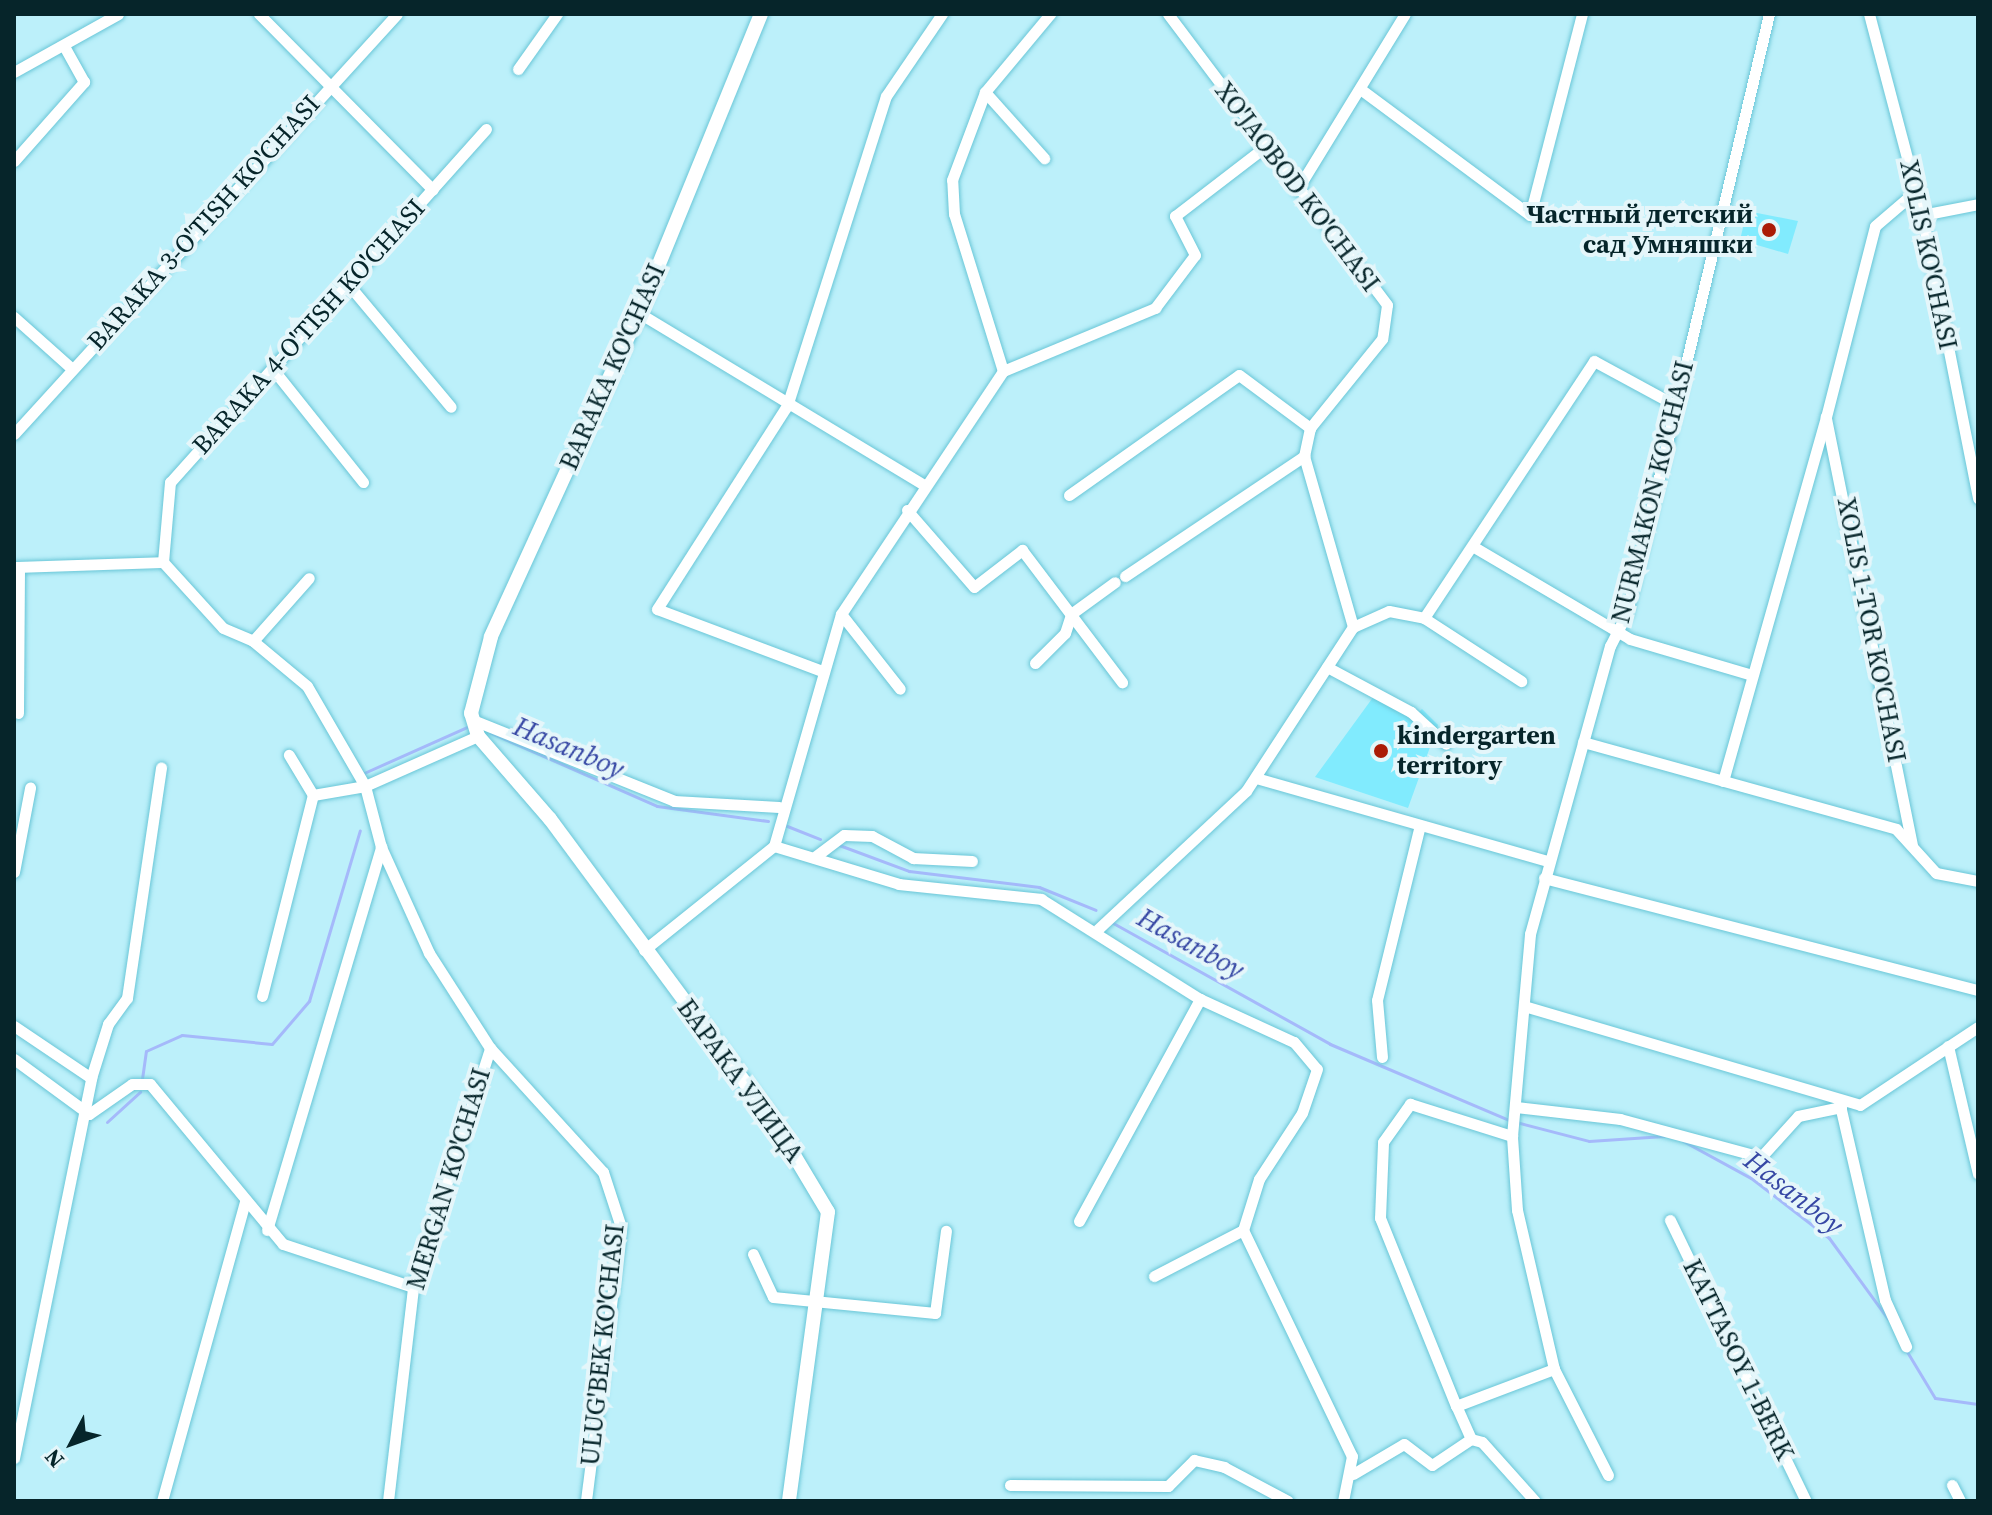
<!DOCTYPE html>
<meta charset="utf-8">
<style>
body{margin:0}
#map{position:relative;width:1992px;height:1515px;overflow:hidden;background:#bcf0fa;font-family:"Source Serif 4",serif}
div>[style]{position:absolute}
.built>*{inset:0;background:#81ebfe}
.stream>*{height:3px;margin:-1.5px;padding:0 1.5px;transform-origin:1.5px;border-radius:1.5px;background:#a5b9fa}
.roads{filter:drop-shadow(0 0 2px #69c6d7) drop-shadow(0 0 2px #69c6d7)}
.minor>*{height:11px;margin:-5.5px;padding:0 5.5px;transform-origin:5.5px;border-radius:5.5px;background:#fff}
.major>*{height:14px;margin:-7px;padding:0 7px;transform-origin:7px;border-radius:7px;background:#fff}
.dots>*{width:22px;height:22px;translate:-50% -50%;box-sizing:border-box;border:4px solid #e5f6fa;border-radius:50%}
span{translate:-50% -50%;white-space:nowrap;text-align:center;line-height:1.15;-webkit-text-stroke:8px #e5f6fa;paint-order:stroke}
.street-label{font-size:26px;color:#06252a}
.poi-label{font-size:26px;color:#06252a;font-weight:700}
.right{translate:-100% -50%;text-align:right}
.left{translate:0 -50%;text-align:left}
.water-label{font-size:28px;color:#3647a4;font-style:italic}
.frame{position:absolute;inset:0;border:16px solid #06252a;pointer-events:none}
.north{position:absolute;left:32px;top:1403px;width:80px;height:80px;-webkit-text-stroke:6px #e5f6fa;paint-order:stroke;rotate:229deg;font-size:22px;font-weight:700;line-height:32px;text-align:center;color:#06252a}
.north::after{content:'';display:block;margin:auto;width:28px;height:36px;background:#06252a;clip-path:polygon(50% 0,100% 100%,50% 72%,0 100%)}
</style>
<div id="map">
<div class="built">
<div style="clip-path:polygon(1747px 211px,1798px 221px,1788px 254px,1740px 240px)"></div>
<div style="clip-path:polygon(1374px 696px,1413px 718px,1422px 709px,1438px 725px,1408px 808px,1315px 777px)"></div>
</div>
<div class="stream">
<div style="left:491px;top:733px;width:181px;rotate:23.7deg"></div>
<div style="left:657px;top:806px;width:112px;rotate:7.7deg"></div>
<div style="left:364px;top:773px;width:115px;rotate:-24.1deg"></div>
<div style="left:782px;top:824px;width:41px;rotate:21.5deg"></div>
<div style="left:839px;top:845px;width:75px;rotate:20.4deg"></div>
<div style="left:909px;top:871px;width:131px;rotate:7deg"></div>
<div style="left:1039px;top:887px;width:61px;rotate:22deg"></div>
<div style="left:1113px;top:923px;width:248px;rotate:29.1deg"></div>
<div style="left:1330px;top:1044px;width:194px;rotate:23deg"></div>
<div style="left:142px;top:1079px;width:28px;rotate:-82deg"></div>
<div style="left:146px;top:1051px;width:39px;rotate:-24deg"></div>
<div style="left:182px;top:1035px;width:90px;rotate:5.7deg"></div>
<div style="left:272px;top:1044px;width:57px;rotate:-49.3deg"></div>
<div style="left:309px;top:1001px;width:178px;rotate:-73.4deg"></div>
<div style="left:107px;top:1122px;width:45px;rotate:-42.3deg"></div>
<div style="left:1516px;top:1122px;width:75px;rotate:14.6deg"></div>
<div style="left:1589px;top:1141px;width:75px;rotate:-3.8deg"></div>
<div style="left:1683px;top:1141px;width:77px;rotate:28.6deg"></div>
<div style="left:1751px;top:1178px;width:98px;rotate:37.6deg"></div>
<div style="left:1829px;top:1238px;width:100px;rotate:53.9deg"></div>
<div style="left:1906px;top:1350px;width:56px;rotate:58.9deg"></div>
<div style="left:1935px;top:1398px;width:43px;rotate:7.9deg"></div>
</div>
<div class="roads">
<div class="minor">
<div style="left:259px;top:14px;width:247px;rotate:45.3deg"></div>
<div style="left:1168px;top:14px;width:364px;rotate:53deg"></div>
<div style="left:1387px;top:305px;width:34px;rotate:98deg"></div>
<div style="left:1382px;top:339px;width:114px;rotate:129deg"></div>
<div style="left:1310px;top:428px;width:29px;rotate:102deg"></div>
<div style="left:1304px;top:456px;width:178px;rotate:74deg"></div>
<div style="left:1869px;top:14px;width:208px;rotate:75.2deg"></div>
<div style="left:1922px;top:215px;width:289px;rotate:78.8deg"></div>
<div style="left:518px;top:69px;width:67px;rotate:-54.7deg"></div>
<div style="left:14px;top:72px;width:119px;rotate:-29.1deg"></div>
<div style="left:1363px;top:91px;width:208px;rotate:36.6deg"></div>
<div style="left:1530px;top:215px;width:208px;rotate:-75.5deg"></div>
<div style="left:985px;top:92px;width:89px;rotate:48.2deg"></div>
<div style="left:486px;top:129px;width:474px;rotate:131.8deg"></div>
<div style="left:170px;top:482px;width:80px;rotate:95deg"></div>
<div style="left:163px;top:562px;width:89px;rotate:47.7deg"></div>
<div style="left:223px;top:628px;width:33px;rotate:23deg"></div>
<div style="left:253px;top:641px;width:70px;rotate:39.8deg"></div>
<div style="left:307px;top:686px;width:116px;rotate:59.9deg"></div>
<div style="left:365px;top:786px;width:63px;rotate:75.3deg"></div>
<div style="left:381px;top:847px;width:116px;rotate:65.6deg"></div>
<div style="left:429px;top:953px;width:113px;rotate:57.3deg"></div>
<div style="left:490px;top:1048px;width:168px;rotate:47.7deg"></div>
<div style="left:603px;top:1172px;width:58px;rotate:71.9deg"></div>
<div style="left:621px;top:1227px;width:276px;rotate:97.3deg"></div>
<div style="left:14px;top:161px;width:106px;rotate:-48.5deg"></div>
<div style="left:84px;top:82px;width:41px;rotate:-119.1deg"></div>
<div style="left:1297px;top:190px;width:206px;rotate:-58.5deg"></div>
<div style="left:1922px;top:215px;width:57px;rotate:-11.1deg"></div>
<div style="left:348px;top:284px;width:160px;rotate:50.1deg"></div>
<div style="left:639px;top:313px;width:333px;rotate:31.1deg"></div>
<div style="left:14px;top:317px;width:76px;rotate:41.8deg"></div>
<div style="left:272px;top:368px;width:146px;rotate:51.4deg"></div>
<div style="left:1003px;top:371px;width:164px;rotate:-107.3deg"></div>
<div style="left:954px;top:214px;width:34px;rotate:-93deg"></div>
<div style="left:952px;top:180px;width:94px;rotate:-69.4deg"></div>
<div style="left:985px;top:92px;width:102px;rotate:-50.2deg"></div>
<div style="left:14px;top:434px;width:568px;rotate:-47.64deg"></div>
<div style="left:1069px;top:495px;width:208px;rotate:-35.2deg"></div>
<div style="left:1239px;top:375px;width:89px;rotate:36.7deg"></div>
<div style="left:907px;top:510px;width:102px;rotate:49deg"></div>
<div style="left:974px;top:587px;width:61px;rotate:-37.6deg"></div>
<div style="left:1022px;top:550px;width:166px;rotate:52.9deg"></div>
<div style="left:1474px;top:547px;width:181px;rotate:30.5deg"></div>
<div style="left:1630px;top:639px;width:127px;rotate:16.4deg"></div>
<div style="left:14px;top:567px;width:149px;rotate:-1.9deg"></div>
<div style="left:1125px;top:576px;width:216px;rotate:-33.8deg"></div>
<div style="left:841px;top:614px;width:95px;rotate:51.8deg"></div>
<div style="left:1424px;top:618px;width:116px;rotate:33deg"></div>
<div style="left:253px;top:641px;width:84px;rotate:-48.4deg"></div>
<div style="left:1035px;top:663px;width:42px;rotate:-45deg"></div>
<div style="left:1065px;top:633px;width:20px;rotate:-72deg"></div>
<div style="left:1071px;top:614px;width:54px;rotate:-36deg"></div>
<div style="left:1327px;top:667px;width:95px;rotate:28.2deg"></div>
<div style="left:1411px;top:712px;width:47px;rotate:42.4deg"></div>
<div style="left:822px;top:671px;width:176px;rotate:-159.4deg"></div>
<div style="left:657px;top:609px;width:241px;rotate:-57.4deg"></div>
<div style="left:787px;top:406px;width:325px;rotate:-72.3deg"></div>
<div style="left:886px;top:96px;width:99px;rotate:-55.7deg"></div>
<div style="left:18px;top:713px;width:146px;rotate:-89.6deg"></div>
<div style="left:473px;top:720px;width:217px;rotate:21.9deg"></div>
<div style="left:674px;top:801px;width:105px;rotate:3.3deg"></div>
<div style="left:1583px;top:742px;width:325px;rotate:15.5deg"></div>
<div style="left:1896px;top:829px;width:59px;rotate:47.7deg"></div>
<div style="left:1936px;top:873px;width:43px;rotate:10.8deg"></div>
<div style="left:1256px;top:778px;width:303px;rotate:15.9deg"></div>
<div style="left:1723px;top:781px;width:378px;rotate:-74.2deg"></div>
<div style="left:313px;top:795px;width:53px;rotate:-9.8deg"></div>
<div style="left:365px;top:786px;width:124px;rotate:-23.9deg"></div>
<div style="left:1912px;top:845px;width:437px;rotate:-101.4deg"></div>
<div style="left:1826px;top:417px;width:197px;rotate:-75.6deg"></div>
<div style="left:1875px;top:226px;width:55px;rotate:-40.6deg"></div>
<div style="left:774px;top:846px;width:241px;rotate:-73.9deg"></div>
<div style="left:841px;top:614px;width:292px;rotate:-56.3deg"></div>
<div style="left:1003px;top:371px;width:165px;rotate:-22.5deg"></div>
<div style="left:1155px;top:308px;width:66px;rotate:-53deg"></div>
<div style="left:1195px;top:255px;width:44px;rotate:-117.1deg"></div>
<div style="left:1175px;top:216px;width:113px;rotate:-37.5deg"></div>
<div style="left:816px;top:856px;width:35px;rotate:-37deg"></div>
<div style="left:844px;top:835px;width:28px;rotate:2deg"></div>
<div style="left:872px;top:836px;width:47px;rotate:28.2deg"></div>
<div style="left:913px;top:858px;width:59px;rotate:2.9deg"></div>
<div style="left:14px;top:872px;width:86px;rotate:-79.2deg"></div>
<div style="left:1544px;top:878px;width:448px;rotate:14.5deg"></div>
<div style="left:1098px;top:929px;width:202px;rotate:-43deg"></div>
<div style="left:1246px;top:791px;width:196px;rotate:-56.9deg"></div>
<div style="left:1353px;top:627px;width:39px;rotate:-24deg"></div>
<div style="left:1389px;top:611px;width:36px;rotate:11deg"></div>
<div style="left:1424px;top:618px;width:308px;rotate:-56.5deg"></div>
<div style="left:1594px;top:361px;width:92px;rotate:28.5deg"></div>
<div style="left:644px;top:950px;width:166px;rotate:-38.7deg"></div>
<div style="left:774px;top:846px;width:131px;rotate:16.9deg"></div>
<div style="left:899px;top:884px;width:143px;rotate:6deg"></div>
<div style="left:1041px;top:899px;width:188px;rotate:32.2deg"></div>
<div style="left:1200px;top:999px;width:103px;rotate:24.6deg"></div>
<div style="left:1294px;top:1042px;width:35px;rotate:50deg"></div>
<div style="left:1317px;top:1069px;width:46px;rotate:108.8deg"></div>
<div style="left:1302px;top:1113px;width:79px;rotate:123.1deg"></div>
<div style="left:1259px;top:1179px;width:53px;rotate:107.4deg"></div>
<div style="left:1243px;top:1230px;width:251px;rotate:64.3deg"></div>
<div style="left:1352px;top:1456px;width:46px;rotate:101.3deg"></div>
<div style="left:262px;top:996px;width:207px;rotate:-75.8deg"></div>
<div style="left:313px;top:795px;width:47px;rotate:-121deg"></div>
<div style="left:1524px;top:1006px;width:350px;rotate:16.4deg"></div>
<div style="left:1860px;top:1105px;width:141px;rotate:-33.5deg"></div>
<div style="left:14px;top:1026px;width:93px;rotate:34deg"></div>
<div style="left:1948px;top:1046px;width:131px;rotate:76.8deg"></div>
<div style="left:1382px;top:1057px;width:57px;rotate:-95deg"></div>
<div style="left:1377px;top:1000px;width:176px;rotate:-76.2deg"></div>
<div style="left:14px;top:1059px;width:93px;rotate:36.3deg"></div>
<div style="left:1839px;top:1101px;width:204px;rotate:77deg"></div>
<div style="left:1885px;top:1300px;width:51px;rotate:65.5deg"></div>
<div style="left:1516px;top:1107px;width:105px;rotate:6.6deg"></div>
<div style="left:1620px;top:1119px;width:146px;rotate:15.1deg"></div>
<div style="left:1761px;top:1157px;width:55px;rotate:-47.9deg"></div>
<div style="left:1798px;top:1116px;width:44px;rotate:-11.8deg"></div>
<div style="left:89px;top:1114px;width:52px;rotate:-34.9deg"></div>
<div style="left:132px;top:1084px;width:18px"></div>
<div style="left:150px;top:1084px;width:208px;rotate:50.3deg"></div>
<div style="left:283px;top:1244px;width:137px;rotate:18.3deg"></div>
<div style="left:1670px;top:1220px;width:312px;rotate:64.2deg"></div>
<div style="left:1079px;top:1221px;width:253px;rotate:-61.4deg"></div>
<div style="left:267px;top:1230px;width:400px;rotate:-73.4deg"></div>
<div style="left:753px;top:1254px;width:47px;rotate:65.1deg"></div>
<div style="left:773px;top:1297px;width:163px;rotate:5.6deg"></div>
<div style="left:935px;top:1313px;width:83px;rotate:-82.4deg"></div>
<div style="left:1154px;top:1276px;width:100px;rotate:-27.3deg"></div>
<div style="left:1456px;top:1406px;width:203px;rotate:-112deg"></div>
<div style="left:1380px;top:1218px;width:76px;rotate:-87.7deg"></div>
<div style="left:1383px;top:1142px;width:47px;rotate:-54.6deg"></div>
<div style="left:1410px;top:1104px;width:107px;rotate:17.4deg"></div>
<div style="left:1471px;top:1439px;width:11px;rotate:15deg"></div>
<div style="left:1482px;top:1442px;width:79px;rotate:48.1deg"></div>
<div style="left:14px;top:1458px;width:388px;rotate:-78.5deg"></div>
<div style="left:91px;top:1078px;width:57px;rotate:-72.5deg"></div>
<div style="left:108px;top:1024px;width:32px;rotate:-54deg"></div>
<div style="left:127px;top:998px;width:233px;rotate:-81.6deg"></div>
<div style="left:1353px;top:1474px;width:59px;rotate:-30.5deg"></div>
<div style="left:1404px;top:1444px;width:35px;rotate:37deg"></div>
<div style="left:1432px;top:1465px;width:47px;rotate:-33.7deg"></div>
<div style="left:1471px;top:1439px;width:36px;rotate:-114deg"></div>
<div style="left:1456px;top:1406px;width:105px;rotate:-20.7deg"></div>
<div style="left:1608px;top:1475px;width:119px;rotate:-117deg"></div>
<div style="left:1554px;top:1369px;width:163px;rotate:-103.1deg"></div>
<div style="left:1517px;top:1210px;width:74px;rotate:-93.9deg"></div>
<div style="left:1512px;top:1136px;width:203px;rotate:-84.9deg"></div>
<div style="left:1530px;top:934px;width:299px;rotate:-74.5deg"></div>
<div style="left:1610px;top:646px;width:38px;rotate:-63deg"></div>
<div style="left:1627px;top:612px;width:615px;rotate:-76.64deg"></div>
<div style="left:1010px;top:1485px;width:158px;rotate:0.4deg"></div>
<div style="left:1168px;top:1486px;width:37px;rotate:-45deg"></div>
<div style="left:1194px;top:1460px;width:31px;rotate:13deg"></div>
<div style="left:1224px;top:1467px;width:72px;rotate:28deg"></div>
<div style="left:1952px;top:1485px;width:18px;rotate:63deg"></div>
<div style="left:162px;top:1501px;width:311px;rotate:-74.5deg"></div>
<div style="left:388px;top:1501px;width:215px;rotate:-83.3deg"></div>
<div style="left:413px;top:1287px;width:251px;rotate:-72.1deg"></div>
</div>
<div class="major">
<div style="left:761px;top:14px;width:323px;rotate:112.2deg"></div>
<div style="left:639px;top:313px;width:356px;rotate:114.6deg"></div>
<div style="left:491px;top:637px;width:79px;rotate:104.7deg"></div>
<div style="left:471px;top:713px;width:24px;rotate:73deg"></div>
<div style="left:478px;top:736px;width:110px;rotate:49.1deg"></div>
<div style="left:550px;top:819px;width:375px;rotate:53.5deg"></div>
<div style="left:773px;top:1120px;width:107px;rotate:59.1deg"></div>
<div style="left:828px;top:1212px;width:292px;rotate:97.7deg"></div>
</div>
</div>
<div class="dots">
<div style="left:1769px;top:230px;background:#ab1b07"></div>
<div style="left:1381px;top:751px;background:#ab1b07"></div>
</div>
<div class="street-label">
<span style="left:1297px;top:187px;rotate:53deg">XO'JAOBOD KO'CHASI</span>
<span style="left:204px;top:223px;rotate:-48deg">BARAKA 3-O'TISH KO'CHASI</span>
<span style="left:1928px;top:255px;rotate:78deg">XOLIS KO'CHASI</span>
<span style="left:309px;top:327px;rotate:-48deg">BARAKA 4-O'TISH KO'CHASI</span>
<span style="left:613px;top:367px;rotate:-66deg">BARAKA KO'CHASI</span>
<span style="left:1653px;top:492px;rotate:-76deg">NURMAKON KO'CHASI</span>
<span style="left:1871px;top:630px;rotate:79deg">XOLIS 1-TOR KO'CHASI</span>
<span style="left:740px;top:1081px;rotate:54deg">БАРАКА УЛИЦА</span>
<span style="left:449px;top:1179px;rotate:-73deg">MERGAN KO'CHASI</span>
<span style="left:603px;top:1345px;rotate:-84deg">ULUG'BEK KO'CHASI</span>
<span style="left:1738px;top:1360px;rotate:64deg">KATTASOY 1-BERK</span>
</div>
<div class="poi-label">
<span class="right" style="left:1753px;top:230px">Частный детский<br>сад Умняшки</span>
<span class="left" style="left:1397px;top:751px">kindergarten<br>territory</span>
</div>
<div class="water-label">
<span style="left:569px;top:747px;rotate:23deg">Hasanboy</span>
<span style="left:1191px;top:943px;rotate:29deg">Hasanboy</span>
<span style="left:1794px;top:1192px;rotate:38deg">Hasanboy</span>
</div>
<div class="frame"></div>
<div class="north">N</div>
</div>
